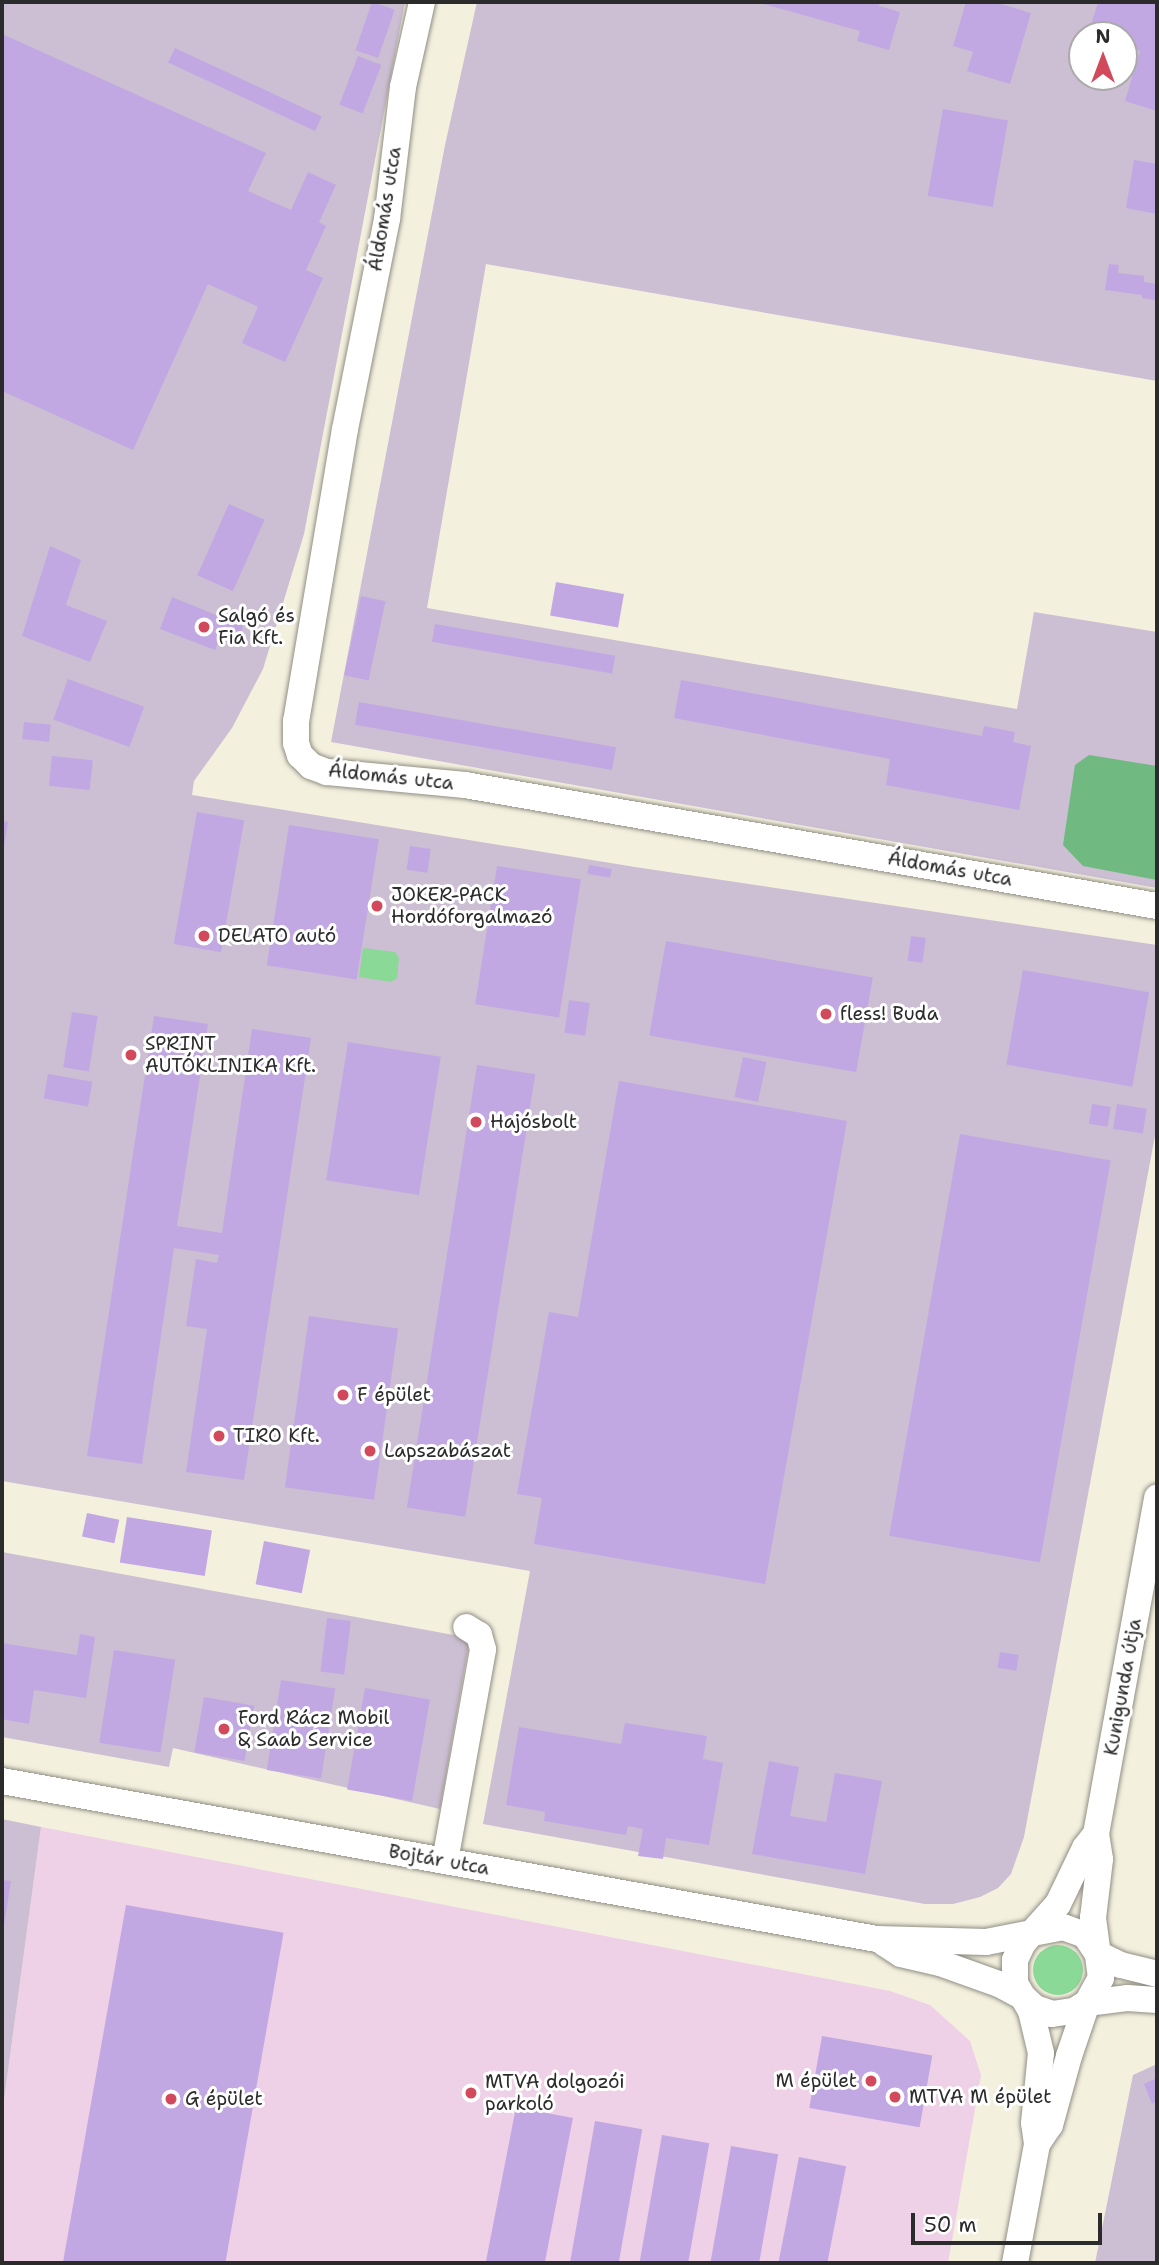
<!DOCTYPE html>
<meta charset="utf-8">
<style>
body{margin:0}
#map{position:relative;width:1159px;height:2265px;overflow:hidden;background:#f4f0de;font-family:"Shantell Sans",sans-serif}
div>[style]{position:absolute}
.built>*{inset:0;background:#eed0e7}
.industrial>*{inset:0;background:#ccbed3}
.green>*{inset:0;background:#8bd997}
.round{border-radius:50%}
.forest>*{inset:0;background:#70b980}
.building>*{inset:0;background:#c2a8e3;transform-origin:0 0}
.roads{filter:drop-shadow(0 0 2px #908e84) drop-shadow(0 0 2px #908e84)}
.minor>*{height:26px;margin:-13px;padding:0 13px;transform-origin:13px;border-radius:13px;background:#fff}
.dots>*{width:19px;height:19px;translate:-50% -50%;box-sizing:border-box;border:4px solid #fff;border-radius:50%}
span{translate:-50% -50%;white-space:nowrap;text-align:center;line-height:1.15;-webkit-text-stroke:6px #fff;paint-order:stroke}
.street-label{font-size:19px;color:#2b2b2b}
.poi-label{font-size:19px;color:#2b2b2b}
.left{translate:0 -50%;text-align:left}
.right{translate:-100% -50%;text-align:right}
.frame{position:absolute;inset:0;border:4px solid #2b2b2b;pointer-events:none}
.north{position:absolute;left:1068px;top:21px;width:70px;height:70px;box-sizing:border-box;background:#fff;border:2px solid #aaa;border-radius:50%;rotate:0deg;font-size:19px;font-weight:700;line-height:28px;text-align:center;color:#2b2b2b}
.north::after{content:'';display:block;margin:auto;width:24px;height:32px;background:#d1495b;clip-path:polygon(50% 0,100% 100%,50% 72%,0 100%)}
.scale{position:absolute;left:911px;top:2213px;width:191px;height:32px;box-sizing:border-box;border:4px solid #2b2b2b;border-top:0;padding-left:9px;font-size:21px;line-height:24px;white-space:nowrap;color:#2b2b2b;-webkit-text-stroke:5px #fff;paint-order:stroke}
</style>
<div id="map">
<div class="built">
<div style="clip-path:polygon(41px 1827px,890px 1991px,930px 2005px,970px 2041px,981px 2075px,948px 2263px,2px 2263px,2px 2115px)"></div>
</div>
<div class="industrial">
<div style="clip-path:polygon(2px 2px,405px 2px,304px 534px,263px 669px,232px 728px,194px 781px,192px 795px,635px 867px,1157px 945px,1157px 1125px,1024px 1837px,1011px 1874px,998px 1888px,980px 1897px,953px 1904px,925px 1904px,483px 1824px,530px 1571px,2px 1481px)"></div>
<div style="clip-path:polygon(evenodd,477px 2px,1157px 2px,1157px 381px,486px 264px,427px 608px,1017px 709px,1034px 612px,1157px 632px,1157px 888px,331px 742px,445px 145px,477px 2px,1082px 35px,1124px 35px,1124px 77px,1082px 77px,1082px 35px)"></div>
<div style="clip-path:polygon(2px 1552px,470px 1638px,440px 1809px,173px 1748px,169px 1767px,2px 1737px)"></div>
<div style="clip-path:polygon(2px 1819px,41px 1827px,2px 2115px)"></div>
<div style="clip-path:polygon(1157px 2064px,1157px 2263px,1095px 2263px,1133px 2075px)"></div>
</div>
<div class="green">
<div style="clip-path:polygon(363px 948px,395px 952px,399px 958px,397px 978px,391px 982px,359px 977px)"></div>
<div class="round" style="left:1033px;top:1945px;width:50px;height:50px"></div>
</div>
<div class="forest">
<div style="clip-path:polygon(1089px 755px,1157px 766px,1157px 880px,1083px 866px,1063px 845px,1075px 765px)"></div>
</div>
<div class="building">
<div style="left:372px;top:2px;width:24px;height:51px;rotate:19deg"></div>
<div style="clip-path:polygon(757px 2px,880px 2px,879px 6px,900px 12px,889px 50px,857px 41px,860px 31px)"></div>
<div style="clip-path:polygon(966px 2px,1002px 2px,1001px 4px,1031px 13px,1010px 84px,967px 71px,973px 52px,953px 46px)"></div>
<div style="clip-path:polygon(1098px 2px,1157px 2px,1157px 111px,1125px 101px,1140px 51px,1124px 46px,1124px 35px,1088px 35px)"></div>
<div style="clip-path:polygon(2px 34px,266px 153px,248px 191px,291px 210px,308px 172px,336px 185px,319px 222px,326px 226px,306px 270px,323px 278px,285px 362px,242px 343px,258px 307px,208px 284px,133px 450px,2px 391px)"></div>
<div style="left:175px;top:48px;width:162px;height:16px;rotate:25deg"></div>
<div style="left:358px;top:56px;width:25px;height:52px;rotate:21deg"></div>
<div style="left:943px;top:109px;width:66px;height:88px;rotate:10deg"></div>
<div style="clip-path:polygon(1134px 160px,1157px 164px,1157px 214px,1126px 208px)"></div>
<div style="clip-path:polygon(1109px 264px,1119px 265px,1118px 273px,1144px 276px,1144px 282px,1157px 284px,1155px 300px,1142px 298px,1142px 295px,1105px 290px)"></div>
<div style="left:229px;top:504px;width:39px;height:78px;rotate:24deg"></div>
<div style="clip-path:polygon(50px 546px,81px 560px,66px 605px,107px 621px,90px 662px,22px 636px)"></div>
<div style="left:556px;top:582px;width:69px;height:34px;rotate:10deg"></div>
<div style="left:361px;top:596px;width:25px;height:81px;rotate:12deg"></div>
<div style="clip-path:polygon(172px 597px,243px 626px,238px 641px,221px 635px,215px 650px,160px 629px)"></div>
<div style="left:435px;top:624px;width:183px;height:18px;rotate:10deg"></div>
<div style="left:68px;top:679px;width:81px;height:43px;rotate:20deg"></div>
<div style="clip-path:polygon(681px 680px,982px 736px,984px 726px,1015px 732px,1013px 742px,1031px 746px,1019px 810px,886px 785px,890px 759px,674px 718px)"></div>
<div style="left:359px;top:702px;width:261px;height:23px;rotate:10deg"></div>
<div style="left:24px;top:722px;width:27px;height:17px;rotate:6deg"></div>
<div style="left:52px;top:756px;width:41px;height:30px;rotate:6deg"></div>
<div style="left:197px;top:812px;width:48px;height:134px;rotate:10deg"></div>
<div style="clip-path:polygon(2px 821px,8px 822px,3px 852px,2px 852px)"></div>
<div style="left:289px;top:825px;width:91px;height:142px;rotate:9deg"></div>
<div style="left:410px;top:846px;width:21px;height:24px;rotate:8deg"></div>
<div style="left:589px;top:865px;width:23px;height:9px;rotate:10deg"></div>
<div style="left:497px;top:866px;width:85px;height:140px;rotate:9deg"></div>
<div style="left:911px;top:936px;width:15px;height:25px;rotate:8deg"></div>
<div style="left:666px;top:941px;width:210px;height:96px;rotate:10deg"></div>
<div style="left:1023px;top:970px;width:128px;height:96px;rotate:10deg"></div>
<div style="left:569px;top:1000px;width:21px;height:33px;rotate:8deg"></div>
<div style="left:72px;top:1012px;width:26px;height:56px;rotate:9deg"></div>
<div style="clip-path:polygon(154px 1016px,208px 1024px,177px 1226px,222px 1233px,252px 1029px,311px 1038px,244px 1480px,186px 1472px,207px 1329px,186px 1326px,196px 1259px,217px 1263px,219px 1255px,174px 1248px,142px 1464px,87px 1456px)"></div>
<div style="left:348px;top:1042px;width:94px;height:140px;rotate:9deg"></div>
<div style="left:743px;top:1057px;width:24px;height:41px;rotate:12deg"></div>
<div style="left:477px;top:1065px;width:59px;height:448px;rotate:9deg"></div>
<div style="left:48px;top:1074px;width:45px;height:25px;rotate:10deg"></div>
<div style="clip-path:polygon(619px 1081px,847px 1121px,765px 1584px,534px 1544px,542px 1498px,517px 1494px,549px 1312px,578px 1317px)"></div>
<div style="left:1092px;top:1104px;width:19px;height:20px;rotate:9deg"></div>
<div style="left:1117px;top:1104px;width:30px;height:25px;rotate:9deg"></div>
<div style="left:960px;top:1134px;width:153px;height:408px;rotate:10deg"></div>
<div style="left:309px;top:1316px;width:90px;height:173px;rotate:8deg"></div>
<div style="left:87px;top:1513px;width:33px;height:24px;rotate:12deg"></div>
<div style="left:127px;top:1517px;width:86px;height:46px;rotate:9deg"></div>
<div style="left:264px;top:1541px;width:47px;height:44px;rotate:11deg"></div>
<div style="left:327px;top:1618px;width:24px;height:54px;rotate:7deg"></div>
<div style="clip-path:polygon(80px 1634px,95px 1637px,86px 1698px,34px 1690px,29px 1724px,2px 1719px,2px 1643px,77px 1655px)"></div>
<div style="left:114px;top:1650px;width:62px;height:94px;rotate:9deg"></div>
<div style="left:1000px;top:1652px;width:19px;height:16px;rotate:9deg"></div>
<div style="left:281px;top:1680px;width:55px;height:91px;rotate:9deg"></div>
<div style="left:365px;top:1688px;width:66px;height:103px;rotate:10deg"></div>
<div style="left:204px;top:1697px;width:51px;height:56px;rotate:10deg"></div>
<div style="clip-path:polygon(625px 1723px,707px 1736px,703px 1759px,723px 1763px,709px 1845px,666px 1838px,663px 1859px,638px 1856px,643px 1829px,628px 1826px,626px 1835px,544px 1821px,545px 1812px,506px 1805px,519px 1727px,621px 1744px)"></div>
<div style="clip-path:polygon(769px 1761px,799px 1767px,790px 1816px,826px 1822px,835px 1773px,882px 1781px,865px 1874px,752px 1854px)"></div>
<div style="clip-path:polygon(2px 1880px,11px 1881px,3px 1931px,2px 1931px)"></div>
<div style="left:126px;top:1905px;width:160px;height:364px;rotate:10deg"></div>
<div style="left:822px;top:2036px;width:112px;height:73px;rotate:10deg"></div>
<div style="clip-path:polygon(1157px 2078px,1157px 2101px,1152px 2104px,1144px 2084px)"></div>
<div style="left:516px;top:2107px;width:58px;height:159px;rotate:11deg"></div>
<div style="left:595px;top:2121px;width:48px;height:144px;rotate:10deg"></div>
<div style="left:662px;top:2135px;width:48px;height:130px;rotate:10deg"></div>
<div style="left:731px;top:2146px;width:48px;height:119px;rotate:10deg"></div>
<div style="left:799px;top:2157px;width:48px;height:108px;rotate:11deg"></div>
</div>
<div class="roads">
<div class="minor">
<div style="left:422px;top:2px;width:87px;rotate:102.6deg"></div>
<div style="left:403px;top:87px;width:133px;rotate:96.9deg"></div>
<div style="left:387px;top:219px;width:214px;rotate:101.3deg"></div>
<div style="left:345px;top:429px;width:296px;rotate:99.5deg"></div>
<div style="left:296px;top:721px;width:22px;rotate:90deg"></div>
<div style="left:296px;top:743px;width:13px;rotate:72deg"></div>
<div style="left:300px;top:755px;width:16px;rotate:45deg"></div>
<div style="left:311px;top:766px;width:17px;rotate:21deg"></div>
<div style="left:327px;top:772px;width:139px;rotate:5.4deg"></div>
<div style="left:465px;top:785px;width:702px;rotate:9.92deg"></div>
<div style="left:2px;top:1781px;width:889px;rotate:10.24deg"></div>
<div style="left:877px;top:1939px;width:109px;rotate:1.6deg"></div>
<div style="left:986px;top:1942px;width:78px;rotate:-11deg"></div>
<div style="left:1063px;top:1927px;width:23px;rotate:20deg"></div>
<div style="left:1085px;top:1935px;width:23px;rotate:56deg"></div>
<div style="left:445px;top:1861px;width:215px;rotate:-79.8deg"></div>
<div style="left:483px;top:1649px;width:15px;rotate:-106deg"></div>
<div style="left:479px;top:1635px;width:15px;rotate:-148deg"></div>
<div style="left:884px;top:1943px;width:20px;rotate:33deg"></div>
<div style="left:901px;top:1954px;width:40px;rotate:13deg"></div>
<div style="left:940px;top:1963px;width:63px;rotate:19.6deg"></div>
<div style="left:999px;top:1984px;width:26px;rotate:28deg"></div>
<div style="left:1022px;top:1996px;width:18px;rotate:43deg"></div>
<div style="left:1035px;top:2008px;width:18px;rotate:19deg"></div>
<div style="left:1052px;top:2014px;width:22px;rotate:-8deg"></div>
<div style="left:1074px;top:2011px;width:15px;rotate:-32deg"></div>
<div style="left:1087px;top:2003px;width:40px;rotate:-7.1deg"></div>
<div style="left:1127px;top:1998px;width:30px;rotate:4deg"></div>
<div style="left:1098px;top:1954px;width:25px;rotate:26deg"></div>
<div style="left:1121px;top:1965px;width:37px;rotate:14deg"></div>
<div style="left:1037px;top:2144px;width:23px;rotate:-56deg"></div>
<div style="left:1050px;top:2125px;width:72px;rotate:-74.6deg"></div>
<div style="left:1069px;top:2056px;width:56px;rotate:-71.2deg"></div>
<div style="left:1087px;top:2003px;width:29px;rotate:-61deg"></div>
<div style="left:1101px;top:1978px;width:61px;rotate:-97.6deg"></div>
<div style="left:1093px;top:1918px;width:59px;rotate:-83.2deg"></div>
<div style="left:1100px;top:1859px;width:25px;rotate:-99deg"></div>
<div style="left:1096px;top:1834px;width:342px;rotate:-79.7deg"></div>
<div style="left:1015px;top:2263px;width:121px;rotate:-79.5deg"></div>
<div style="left:1037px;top:2144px;width:21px;rotate:-98deg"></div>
<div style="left:1034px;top:2123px;width:70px;rotate:-84.3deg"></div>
<div style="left:1041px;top:2053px;width:43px;rotate:-103.4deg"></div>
<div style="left:1031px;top:2011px;width:32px;rotate:-120deg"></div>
<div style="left:1015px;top:1983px;width:23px;rotate:-90deg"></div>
<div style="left:1015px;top:1960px;width:19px;rotate:-65deg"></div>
<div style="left:1023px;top:1943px;width:52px;rotate:-48.1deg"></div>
<div style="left:1058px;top:1904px;width:62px;rotate:-64.3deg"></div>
<div style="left:1085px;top:1848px;width:18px;rotate:-52deg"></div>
</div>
</div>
<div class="dots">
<div style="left:204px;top:627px;background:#d1495b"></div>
<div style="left:377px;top:906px;background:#d1495b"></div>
<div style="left:204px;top:936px;background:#d1495b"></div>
<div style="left:826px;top:1014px;background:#d1495b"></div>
<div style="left:131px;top:1055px;background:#d1495b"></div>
<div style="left:476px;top:1122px;background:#d1495b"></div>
<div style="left:343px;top:1395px;background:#d1495b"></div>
<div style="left:219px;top:1436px;background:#d1495b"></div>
<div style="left:370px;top:1451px;background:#d1495b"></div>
<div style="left:224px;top:1729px;background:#d1495b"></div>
<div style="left:871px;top:2081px;background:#d1495b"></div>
<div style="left:471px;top:2093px;background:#d1495b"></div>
<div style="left:895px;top:2097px;background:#d1495b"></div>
<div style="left:171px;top:2099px;background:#d1495b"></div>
</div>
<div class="street-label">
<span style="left:385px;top:209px;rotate:-81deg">Áldomás utca</span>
<span style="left:391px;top:777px;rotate:6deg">Áldomás utca</span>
<span style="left:950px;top:869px;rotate:10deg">Áldomás utca</span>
<span style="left:1123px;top:1687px;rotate:-80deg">Kunigunda útja</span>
<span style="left:439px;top:1860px;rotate:10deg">Bojtár utca</span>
</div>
<div class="poi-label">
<span class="left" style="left:218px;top:627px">Salgó és<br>Fia Kft.</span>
<span class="left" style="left:391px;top:906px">JOKER-PACK<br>Hordóforgalmazó</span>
<span class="left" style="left:218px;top:936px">DELATO autó</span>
<span class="left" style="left:840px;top:1014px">fless! Buda</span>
<span class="left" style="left:145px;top:1055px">SPRINT<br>AUTÓKLINIKA Kft.</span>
<span class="left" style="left:490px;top:1122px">Hajósbolt</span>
<span class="left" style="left:357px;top:1395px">F épület</span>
<span class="left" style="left:233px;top:1436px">TIRO Kft.</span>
<span class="left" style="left:384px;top:1451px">Lapszabászat</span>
<span class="left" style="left:238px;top:1729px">Ford Rácz Mobil<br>&amp; Saab Service</span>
<span class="right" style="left:857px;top:2081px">M épület</span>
<span class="left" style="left:485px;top:2093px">MTVA dolgozói<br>parkoló</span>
<span class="left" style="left:909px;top:2097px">MTVA M épület</span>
<span class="left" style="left:185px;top:2099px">G épület</span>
</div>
<div class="frame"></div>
<div class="north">N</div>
<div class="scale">50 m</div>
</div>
